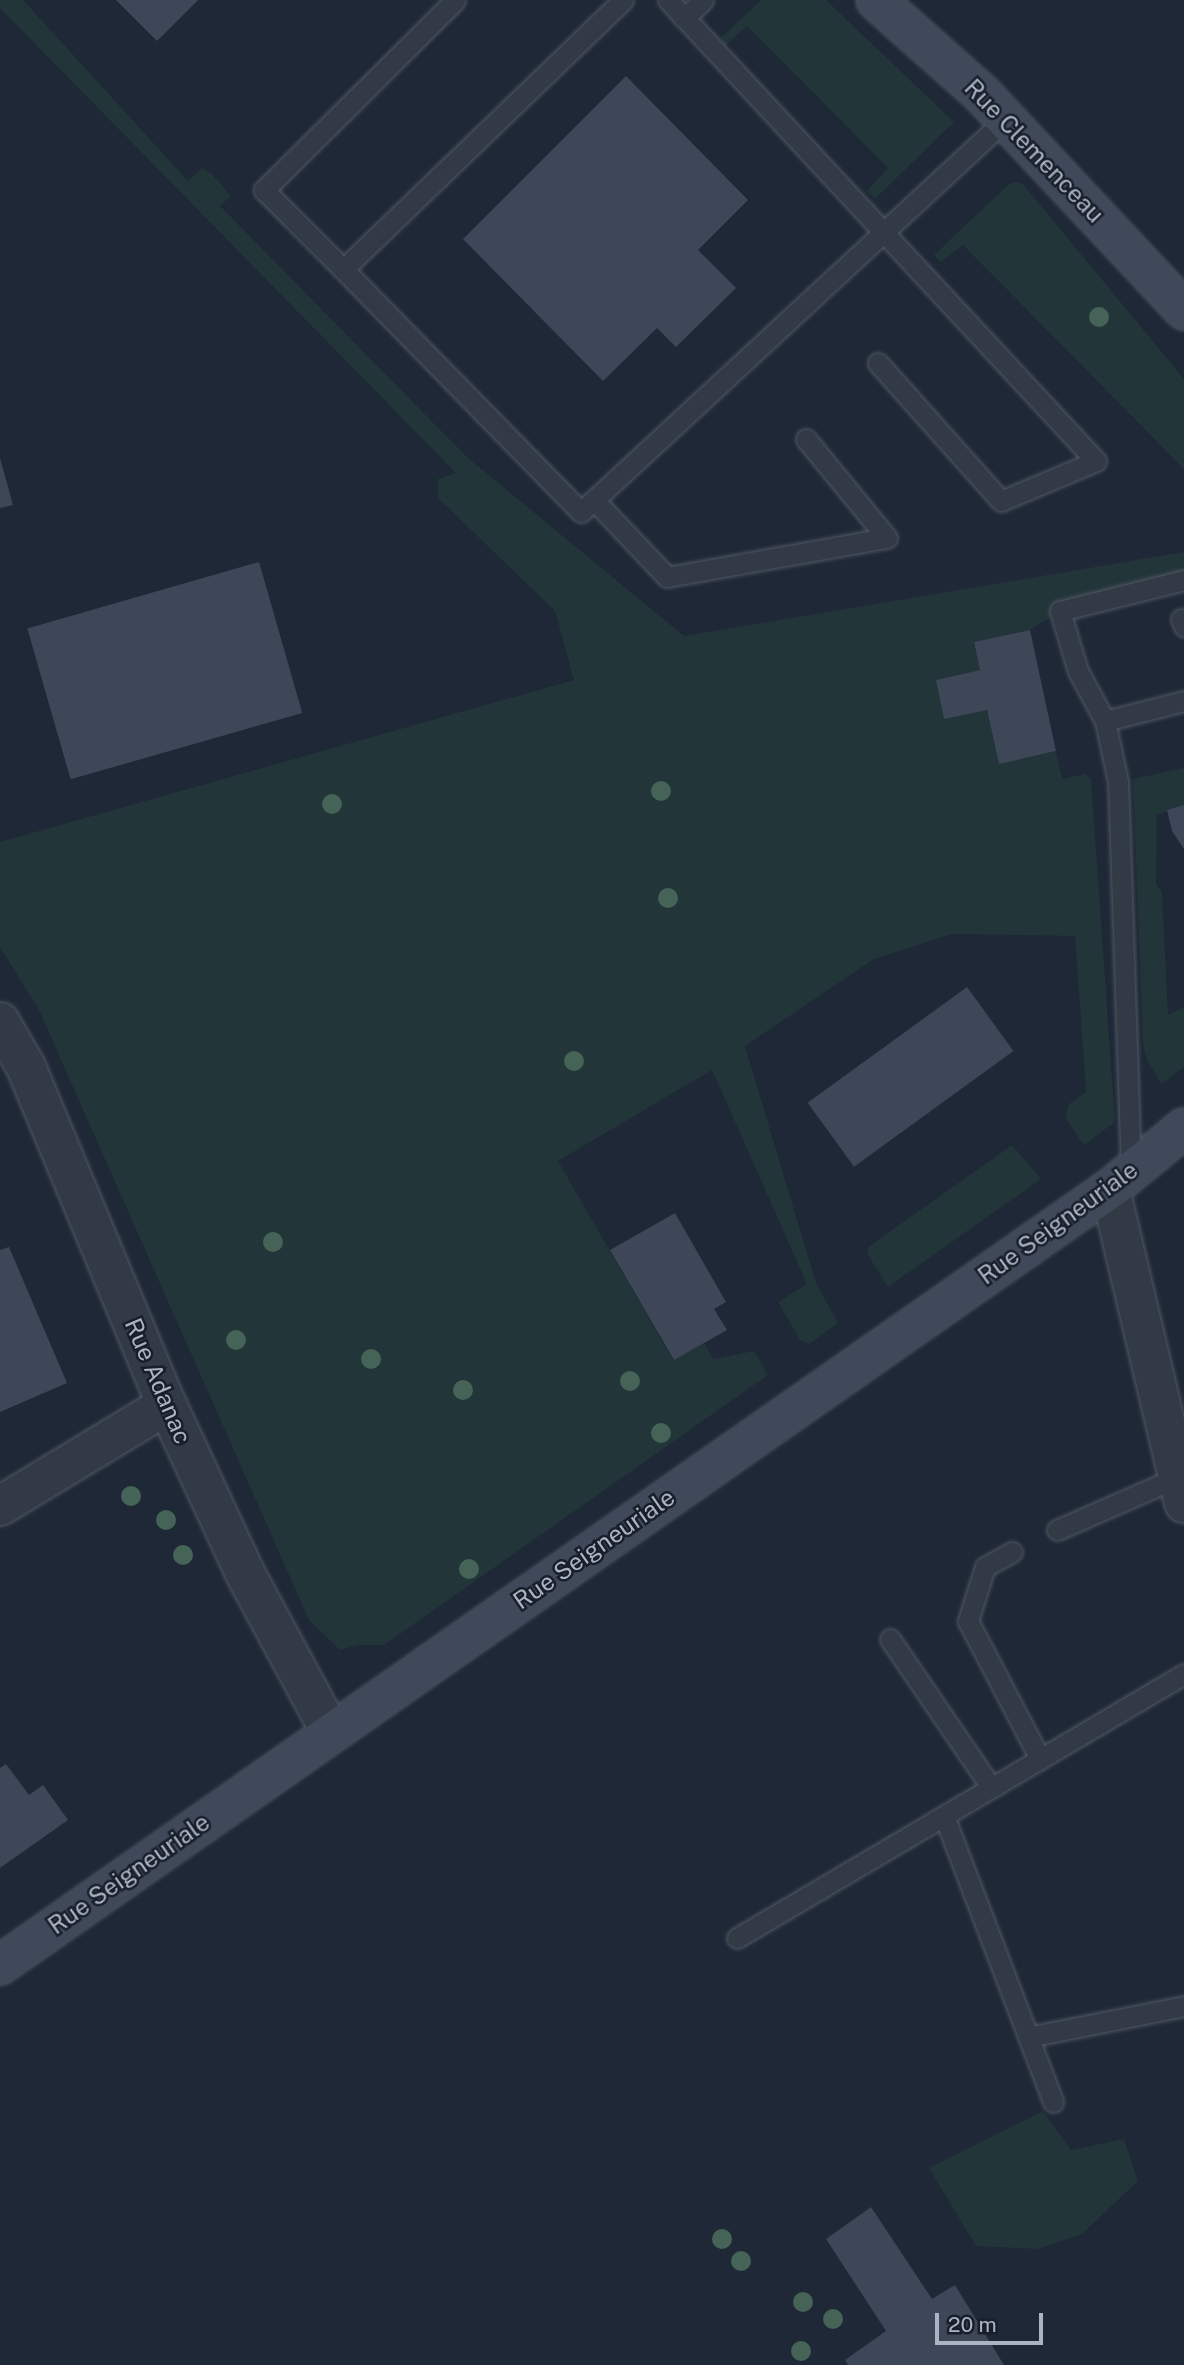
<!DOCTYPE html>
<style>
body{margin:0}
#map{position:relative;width:1184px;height:2365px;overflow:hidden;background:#1f2836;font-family:"Public Sans",sans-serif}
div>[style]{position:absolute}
.green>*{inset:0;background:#223538}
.building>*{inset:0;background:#3d4758;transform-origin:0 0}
.roads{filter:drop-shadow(0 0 2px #505765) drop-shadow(0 0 2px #505765)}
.lane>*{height:19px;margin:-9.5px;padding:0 9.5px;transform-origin:9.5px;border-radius:9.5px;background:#323a46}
.street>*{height:38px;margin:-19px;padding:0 19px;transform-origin:19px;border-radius:19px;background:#323a46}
.secondary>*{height:38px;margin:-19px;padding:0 19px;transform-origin:19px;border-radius:19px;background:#404959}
.trees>*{width:20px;height:20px;margin:-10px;border-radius:50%;background:#456356}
span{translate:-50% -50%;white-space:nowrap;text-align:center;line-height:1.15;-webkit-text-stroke:5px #181f2b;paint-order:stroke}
.street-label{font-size:24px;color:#acb4c4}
.scale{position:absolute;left:935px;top:2313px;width:108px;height:32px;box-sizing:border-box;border:4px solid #acb4c4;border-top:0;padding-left:9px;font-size:21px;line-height:24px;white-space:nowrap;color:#acb4c4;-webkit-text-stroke:5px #181f2b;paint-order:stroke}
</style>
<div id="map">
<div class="green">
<div style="clip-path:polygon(0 0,23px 0,188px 181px,202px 168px,212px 174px,231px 196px,220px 206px,468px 458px,684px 636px,1184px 552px,1184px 580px,1060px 611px,1030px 630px,974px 642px,980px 670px,936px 680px,987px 710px,999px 763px,1056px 751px,1062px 779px,1085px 774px,1091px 779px,1115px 1122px,1084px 1145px,1066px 1119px,1068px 1105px,1086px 1092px,1075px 936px,952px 934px,874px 959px,745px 1046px,816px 1283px,838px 1323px,809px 1344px,800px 1340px,778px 1302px,807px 1284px,712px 1070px,558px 1161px,673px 1360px,704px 1343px,713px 1359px,754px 1351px,768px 1375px,384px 1645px,357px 1645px,340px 1650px,309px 1620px,39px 1010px,0 947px,0 842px,574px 680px,555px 611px,438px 498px,438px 479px,456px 473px,0 8px)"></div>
<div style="clip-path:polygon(761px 0,826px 0,954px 122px,875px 199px,867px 191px,888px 168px,747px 26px,725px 46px,720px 39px)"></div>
<div style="clip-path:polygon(1017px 182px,1023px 184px,1184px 379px,1184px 469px,963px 245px,941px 262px,934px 255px,1009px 184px)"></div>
<div style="clip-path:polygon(1184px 768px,1184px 805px,1157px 815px,1156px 884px,1162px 892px,1168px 1015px,1184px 1007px,1184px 1067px,1161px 1084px,1146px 1058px,1143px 1044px,1133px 779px)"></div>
<div style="clip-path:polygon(1012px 1145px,1041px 1179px,888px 1287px,868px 1255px,868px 1247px)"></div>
<div style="clip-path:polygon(1043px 2111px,1071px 2150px,1124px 2139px,1138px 2181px,1082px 2234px,1038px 2249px,976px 2246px,929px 2168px)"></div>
</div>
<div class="building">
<div style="clip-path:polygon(116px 0,198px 0,157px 41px)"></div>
<div style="clip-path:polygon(626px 76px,748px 200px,698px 250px,736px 288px,676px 347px,657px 328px,603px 381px,463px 239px)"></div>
<div style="clip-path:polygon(0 458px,13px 505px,0 508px)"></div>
<div style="left:259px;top:562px;width:157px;height:241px;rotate:74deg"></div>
<div style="clip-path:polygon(1030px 630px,1056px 751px,999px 764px,987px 710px,944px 719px,936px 680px,980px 670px,974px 642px)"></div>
<div style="clip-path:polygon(1184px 805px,1184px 849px,1172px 831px,1167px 810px)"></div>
<div style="left:967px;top:987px;width:79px;height:197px;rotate:54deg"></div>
<div style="clip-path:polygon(675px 1213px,726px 1302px,714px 1309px,727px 1330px,674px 1360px,610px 1250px)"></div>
<div style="clip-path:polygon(9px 1247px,67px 1383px,0 1412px,0 1250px)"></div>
<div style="clip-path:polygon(6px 1764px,29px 1795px,43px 1785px,68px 1820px,0 1868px,0 1768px)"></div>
<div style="clip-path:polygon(871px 2207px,932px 2299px,955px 2285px,1004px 2365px,848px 2365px,845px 2360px,886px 2331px,826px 2239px)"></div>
</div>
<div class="roads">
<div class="lane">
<div style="left:623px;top:0;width:388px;rotate:136.1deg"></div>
<div style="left:343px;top:269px;width:340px;rotate:45.6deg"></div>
<div style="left:581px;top:512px;width:579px;rotate:-42.76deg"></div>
<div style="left:668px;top:0;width:629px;rotate:47.13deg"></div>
<div style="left:1096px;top:461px;width:103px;rotate:157.2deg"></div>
<div style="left:1001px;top:501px;width:185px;rotate:-131.7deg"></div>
<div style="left:684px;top:18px;width:26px;rotate:-43deg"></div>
<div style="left:343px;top:269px;width:112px;rotate:-135deg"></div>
<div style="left:264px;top:190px;width:269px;rotate:-44.8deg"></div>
<div style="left:594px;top:500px;width:106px;rotate:46.5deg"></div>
<div style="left:667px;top:577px;width:223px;rotate:-10.1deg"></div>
<div style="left:887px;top:538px;width:128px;rotate:-129.3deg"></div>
<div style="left:1181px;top:619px;width:8px;rotate:67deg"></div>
<div style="left:1105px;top:721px;width:81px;rotate:-14.2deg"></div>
<div style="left:1131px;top:1171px;width:389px;rotate:-91.9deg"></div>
<div style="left:1118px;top:782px;width:62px;rotate:-102deg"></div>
<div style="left:1105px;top:721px;width:57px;rotate:-118.4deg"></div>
<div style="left:1078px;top:671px;width:63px;rotate:-106.7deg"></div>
<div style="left:1060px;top:611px;width:128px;rotate:-14deg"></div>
<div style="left:1057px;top:1530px;width:132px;rotate:-23.7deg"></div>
<div style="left:1012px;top:1552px;width:31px;rotate:151deg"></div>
<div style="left:985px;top:1567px;width:57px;rotate:107.5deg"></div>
<div style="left:968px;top:1621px;width:156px;rotate:62.4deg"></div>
<div style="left:890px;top:1639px;width:179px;rotate:55.7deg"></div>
<div style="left:944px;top:1816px;width:306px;rotate:69.1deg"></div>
<div style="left:737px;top:1938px;width:519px;rotate:-30.57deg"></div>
<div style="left:1028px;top:2037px;width:159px;rotate:-11.2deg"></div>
</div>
<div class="street">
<div style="left:0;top:1022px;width:52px;rotate:60deg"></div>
<div style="left:26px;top:1067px;width:366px;rotate:67.4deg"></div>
<div style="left:167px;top:1405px;width:187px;rotate:65.1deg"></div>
<div style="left:246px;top:1575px;width:179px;rotate:61.7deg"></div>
<div style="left:1110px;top:1189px;width:323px;rotate:76.7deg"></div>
<div style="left:0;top:1506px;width:195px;rotate:-31.2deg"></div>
</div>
<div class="secondary">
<div style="left:876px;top:0;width:142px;rotate:41.6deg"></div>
<div style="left:982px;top:94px;width:296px;rotate:46.9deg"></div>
<div style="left:0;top:1965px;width:1354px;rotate:-34.96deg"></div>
<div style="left:1110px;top:1189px;width:96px;rotate:-39.5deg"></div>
</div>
</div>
<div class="trees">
<div style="left:1099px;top:317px"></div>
<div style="left:661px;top:791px"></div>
<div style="left:332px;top:804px"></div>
<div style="left:668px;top:898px"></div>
<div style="left:574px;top:1061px"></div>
<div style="left:273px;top:1242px"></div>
<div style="left:236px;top:1340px"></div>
<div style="left:371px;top:1359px"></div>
<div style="left:630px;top:1381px"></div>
<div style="left:463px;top:1390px"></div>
<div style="left:661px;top:1433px"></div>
<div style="left:131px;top:1496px"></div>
<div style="left:166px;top:1520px"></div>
<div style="left:183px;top:1555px"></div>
<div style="left:469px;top:1569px"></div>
<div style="left:722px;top:2239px"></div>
<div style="left:741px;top:2261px"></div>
<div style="left:803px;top:2302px"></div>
<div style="left:833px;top:2319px"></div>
<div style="left:801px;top:2351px"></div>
</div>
<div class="street-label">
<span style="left:1034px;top:151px;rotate:46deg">Rue Clemenceau</span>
<span style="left:1058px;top:1223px;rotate:-36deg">Rue Seigneuriale</span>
<span style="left:158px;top:1381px;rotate:67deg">Rue Adanac</span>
<span style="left:594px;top:1549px;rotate:-35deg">Rue Seigneuriale</span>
<span style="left:129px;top:1874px;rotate:-35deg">Rue Seigneuriale</span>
</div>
<div class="scale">20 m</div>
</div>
